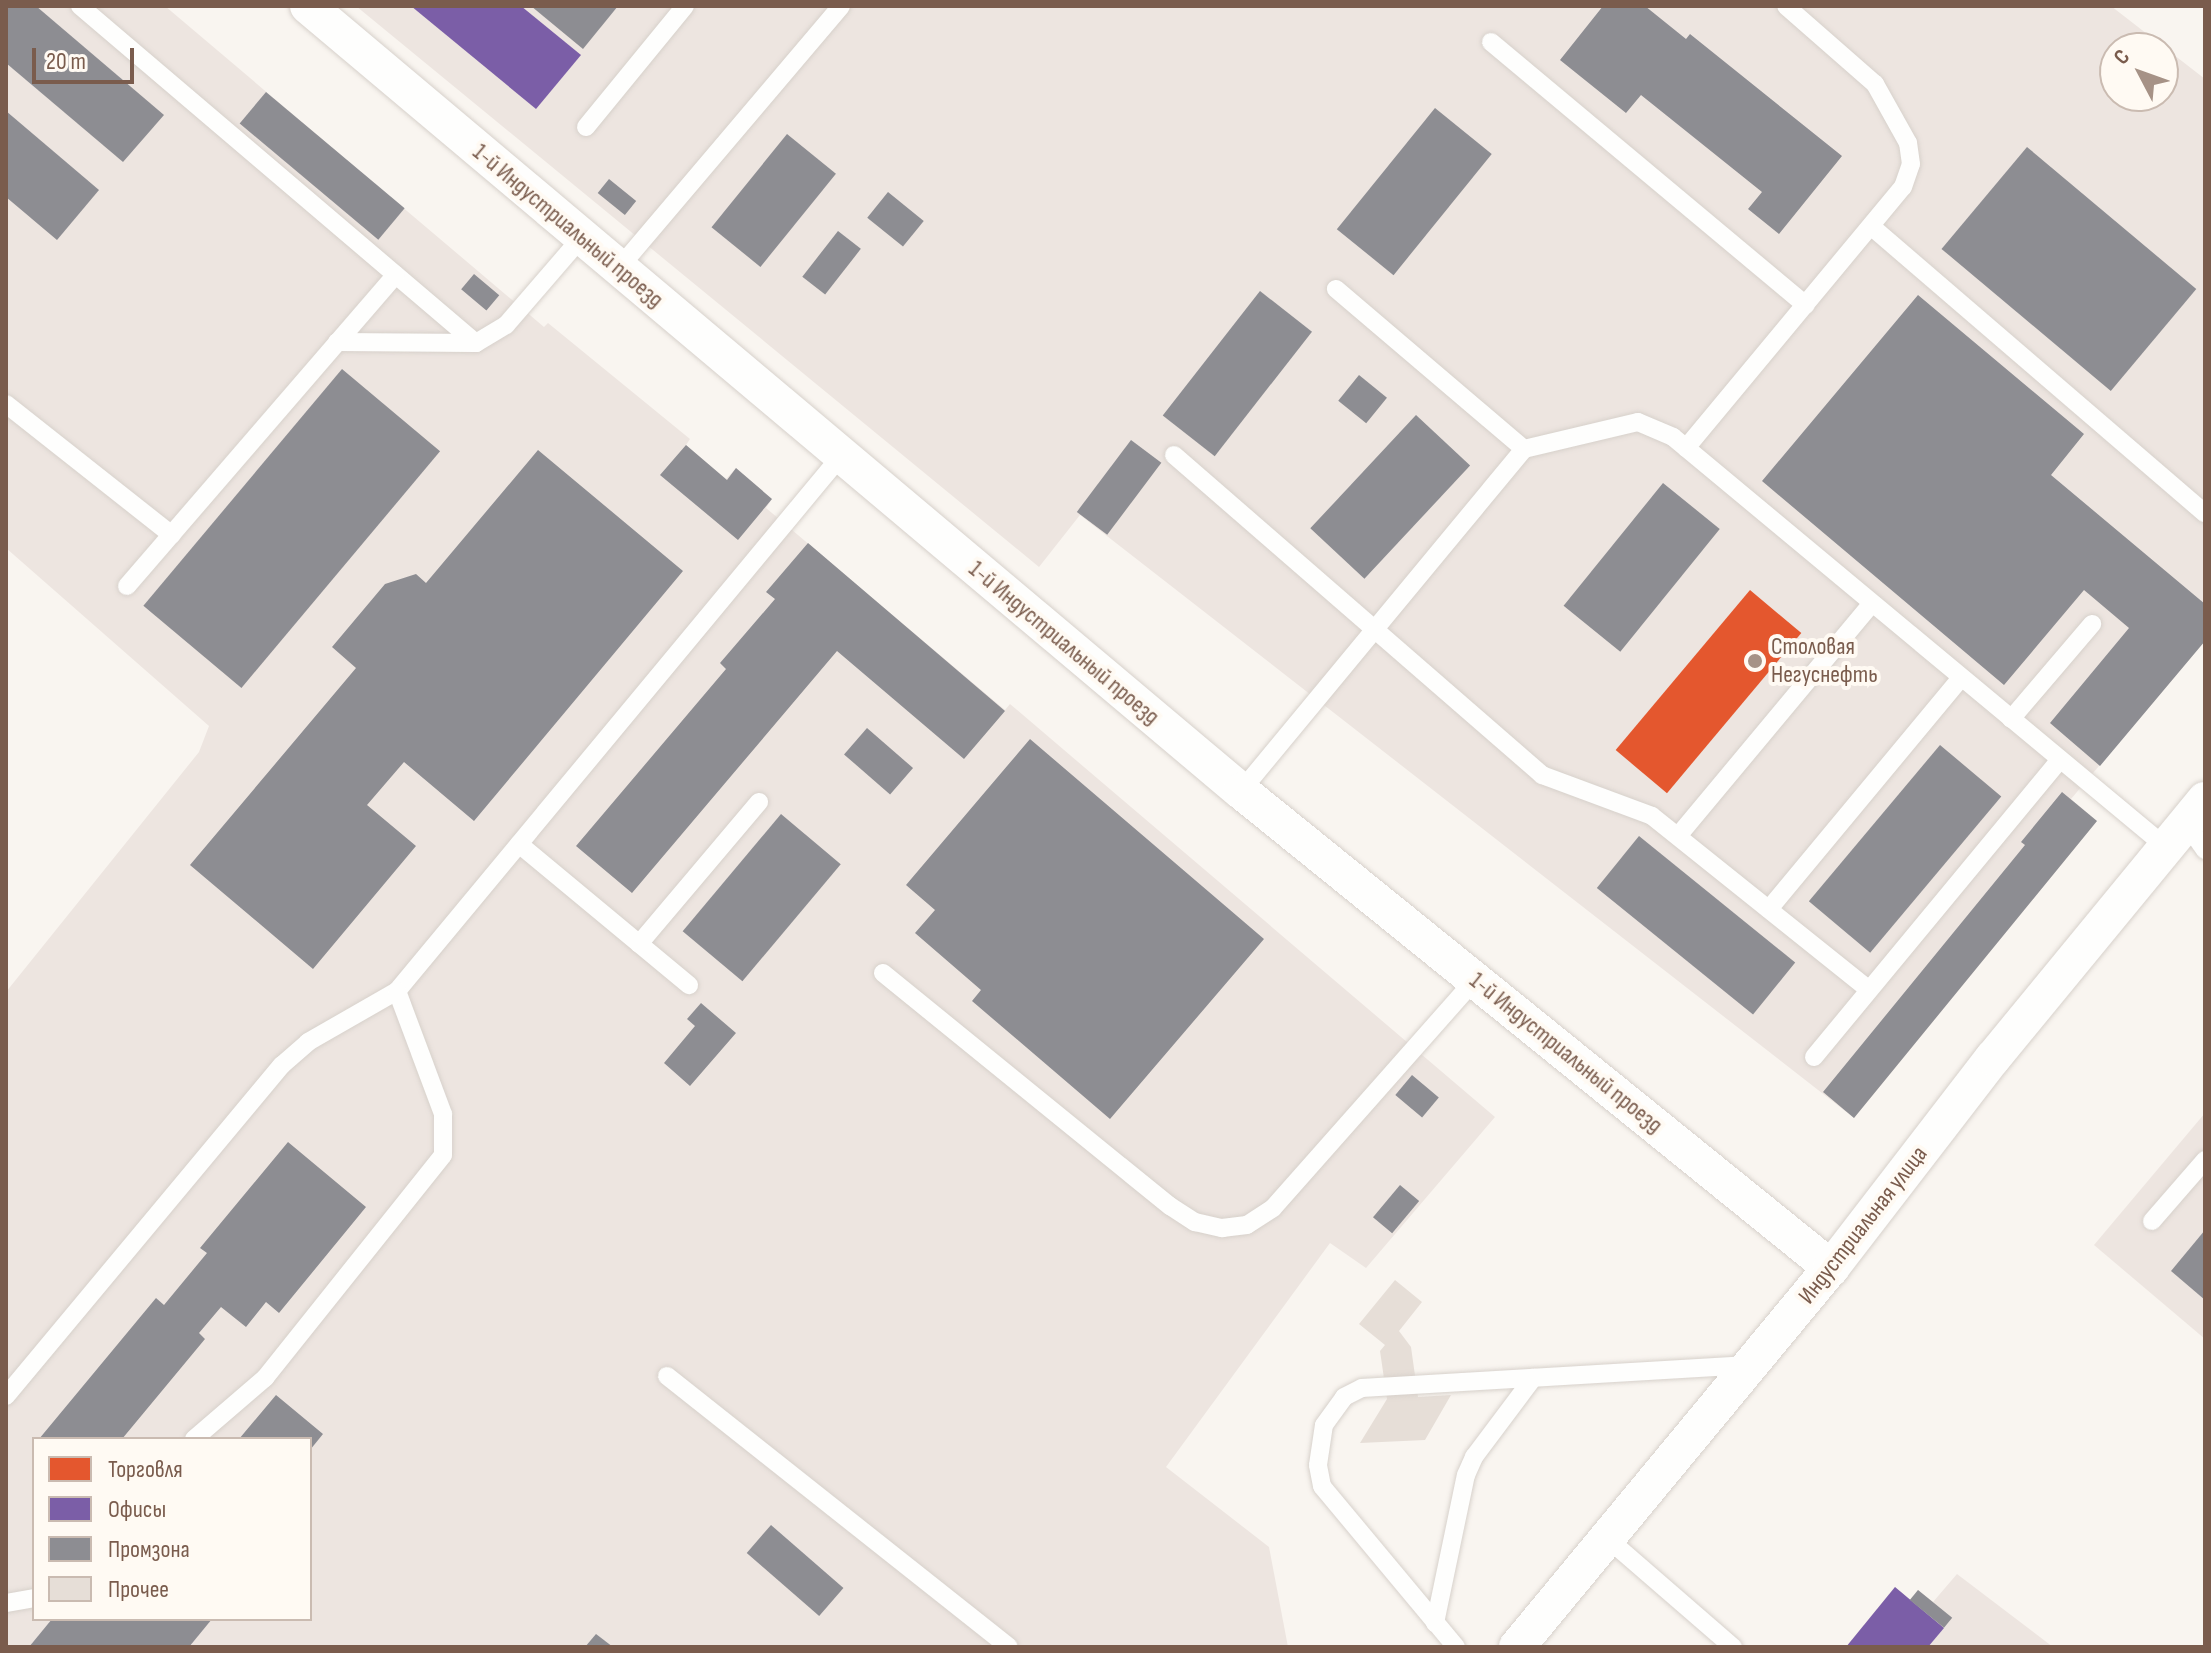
<!DOCTYPE html>
<meta charset="utf-8">
<style>
body{margin:0}
#map{position:relative;width:2211px;height:1653px;overflow:hidden;background:#f9f5f0;font-family:"Sofia Sans Condensed",sans-serif}
div>[style]{position:absolute}
.industrial>*{inset:0;background:#ede5e0}
.shops>*{inset:0;background:#e4572e;transform-origin:0 0}
.offices>*{inset:0;background:#7b5ea7}
.industry>*{inset:0;background:#8d8d92;transform-origin:0 0}
.building>*{inset:0;background:#e6ded7}
.roads{filter:drop-shadow(0 0 2px #d7d1cb) drop-shadow(0 0 2px #d7d1cb)}
.lane>*{height:18px;margin:-9px;padding:0 9px;transform-origin:9px;border-radius:9px;background:#fefefd}
.street>*{height:36px;margin:-18px;padding:0 18px;transform-origin:18px;border-radius:18px;background:#fefefd}
.dots>*{width:22px;height:22px;translate:-50% -50%;box-sizing:border-box;border:4px solid #fffaf3;border-radius:50%}
span{translate:-50% -50%;white-space:nowrap;text-align:center;line-height:1.15;-webkit-text-stroke:8px #fffaf3;paint-order:stroke}
.street-label{font-size:24px;color:#7a5c4d}
.poi-label{font-size:24px;color:#7a5c4d}
.left{translate:0 -50%;text-align:left}
.frame{position:absolute;inset:0;border:8px solid #7a5c4d;pointer-events:none}
.legend{position:absolute;left:32px;top:1437px;width:280px;height:184px;box-sizing:border-box;background:#fffaf3;border:2px solid #cabbb1;margin:0;padding:10px 14px;list-style:none;font-size:24px;color:#7a5c4d}
.legend li{display:flex;align-items:center;gap:16px;height:40px}
.legend b{width:40px;border:2px solid #cabbb1}
.north{position:absolute;left:2099px;top:32px;width:80px;height:80px;box-sizing:border-box;background:#fffaf3;border:2px solid #cabbb1;border-radius:50%;rotate:311deg;font-size:22px;font-weight:700;line-height:32px;text-align:center;color:#7a5c4d}
.north::after{content:'';display:block;margin:auto;width:28px;height:36px;background:#a69286;clip-path:polygon(50% 0,100% 100%,50% 72%,0 100%)}
.scale{position:absolute;left:32px;top:48px;width:102px;height:36px;box-sizing:border-box;border:4px solid #7a5c4d;border-top:0;padding-left:10px;font-size:24px;line-height:28px;white-space:nowrap;color:#7a5c4d;-webkit-text-stroke:6px #fffaf3;paint-order:stroke}
</style>
<div id="map">
<div class="industrial">
<div style="clip-path:polygon(evenodd,6px 6px,165px 6px,544px 327px,548px 323px,690px 439px,686px 445px,726px 479px,736px 468px,772px 499px,766px 508px,1005px 710px,1010px 704px,1495px 1117px,1366px 1268px,1330px 1243px,1166px 1467px,1269px 1547px,1288px 1647px,6px 1647px,6px 992px,199px 752px,209px 726px,6px 548px,6px 6px,34px 1439px,310px 1439px,310px 1619px,34px 1619px,34px 1439px)"></div>
<div style="clip-path:polygon(evenodd,356px 6px,2111px 6px,2205px 79px,2205px 641px,2071px 799px,2097px 821px,1854px 1118px,1080px 515px,1039px 567px,356px 6px,2115px 48px,2163px 48px,2163px 96px,2115px 96px,2115px 48px)"></div>
<div style="clip-path:polygon(2205px 1113px,2205px 1339px,2094px 1245px)"></div>
<div style="clip-path:polygon(1957px 1574px,2053px 1647px,1846px 1647px,1895px 1587px,1910px 1600px,1918px 1590px,1933px 1602px)"></div>
</div>
<div class="shops">
<div style="left:1750px;top:590px;width:67px;height:209px;rotate:40deg"></div>
</div>
<div class="offices">
<div style="clip-path:polygon(411px 6px,521px 6px,581px 55px,536px 109px)"></div>
<div style="clip-path:polygon(1895px 1587px,1944px 1628px,1928px 1647px,1846px 1647px)"></div>
</div>
<div class="industry">
<div style="clip-path:polygon(6px 6px,36px 6px,164px 115px,123px 162px,6px 63px)"></div>
<div style="clip-path:polygon(531px 6px,618px 6px,583px 49px)"></div>
<div style="clip-path:polygon(1603px 6px,1645px 6px,1686px 39px,1690px 34px,1842px 156px,1779px 234px,1748px 209px,1762px 192px,1641px 95px,1626px 113px,1560px 60px)"></div>
<div style="left:266px;top:92px;width:181px;height:41px;rotate:40deg"></div>
<div style="left:1435px;top:108px;width:73px;height:156px;rotate:39deg"></div>
<div style="clip-path:polygon(6px 111px,99px 190px,57px 240px,6px 197px)"></div>
<div style="left:787px;top:134px;width:63px;height:120px;rotate:39deg"></div>
<div style="left:2027px;top:147px;width:221px;height:133px;rotate:40deg"></div>
<div style="left:609px;top:179px;width:35px;height:18px;rotate:39deg"></div>
<div style="left:888px;top:192px;width:46px;height:33px;rotate:39deg"></div>
<div style="left:838px;top:231px;width:29px;height:58px;rotate:38deg"></div>
<div style="left:474px;top:274px;width:33px;height:20px;rotate:40deg"></div>
<div style="left:1260px;top:291px;width:66px;height:158px;rotate:38deg"></div>
<div style="clip-path:polygon(1918px 295px,2084px 434px,2051px 475px,2205px 604px,2205px 641px,2100px 766px,2050px 723px,2129px 628px,2084px 590px,2004px 685px,1762px 481px)"></div>
<div style="left:342px;top:369px;width:128px;height:309px;rotate:40deg"></div>
<div style="left:1359px;top:375px;width:36px;height:33px;rotate:39deg"></div>
<div style="left:1416px;top:415px;width:74px;height:155px;rotate:43deg"></div>
<div style="left:1131px;top:440px;width:38px;height:90px;rotate:37deg"></div>
<div style="clip-path:polygon(686px 445px,727px 480px,736px 468px,772px 499px,738px 540px,660px 475px)"></div>
<div style="clip-path:polygon(538px 450px,683px 571px,474px 821px,404px 762px,367px 805px,416px 846px,313px 969px,190px 865px,356px 668px,332px 647px,385px 584px,416px 574px,426px 583px)"></div>
<div style="left:1663px;top:483px;width:73px;height:158px;rotate:39deg"></div>
<div style="clip-path:polygon(808px 543px,1005px 711px,964px 759px,837px 651px,632px 893px,576px 846px,726px 669px,720px 663px,775px 599px,766px 592px)"></div>
<div style="left:867px;top:728px;width:61px;height:35px;rotate:41deg"></div>
<div style="clip-path:polygon(1030px 739px,1264px 939px,1110px 1119px,972px 1001px,981px 990px,915px 933px,935px 910px,906px 885px)"></div>
<div style="left:1940px;top:745px;width:80px;height:204px;rotate:40deg"></div>
<div style="clip-path:polygon(2062px 792px,2097px 821px,1854px 1118px,1823px 1092px,2025px 845px,2021px 842px)"></div>
<div style="left:781px;top:814px;width:78px;height:153px;rotate:40deg"></div>
<div style="left:1639px;top:836px;width:201px;height:67px;rotate:39deg"></div>
<div style="clip-path:polygon(701px 1003px,736px 1033px,690px 1086px,664px 1063px,695px 1026px,687px 1019px)"></div>
<div style="left:1412px;top:1075px;width:35px;height:26px;rotate:40deg"></div>
<div style="clip-path:polygon(288px 1142px,366px 1207px,279px 1313px,266px 1302px,246px 1327px,221px 1307px,199px 1333px,205px 1339px,122px 1439px,39px 1439px,156px 1298px,164px 1305px,207px 1253px,200px 1248px)"></div>
<div style="left:1400px;top:1185px;width:25px;height:42px;rotate:40deg"></div>
<div style="clip-path:polygon(2205px 1230px,2205px 1300px,2171px 1271px)"></div>
<div style="clip-path:polygon(276px 1395px,323px 1434px,310px 1450px,310px 1439px,239px 1439px)"></div>
<div style="left:771px;top:1525px;width:96px;height:37px;rotate:41deg"></div>
<div style="left:1918px;top:1590px;width:44px;height:13px;rotate:39deg"></div>
<div style="clip-path:polygon(52px 1619px,212px 1619px,189px 1647px,29px 1647px)"></div>
<div style="clip-path:polygon(596px 1634px,613px 1647px,585px 1647px)"></div>
</div>
<div class="building">
<div style="clip-path:polygon(1395px 1280px,1422px 1302px,1399px 1331px,1411px 1347px,1418px 1397px,1451px 1395px,1425px 1440px,1360px 1443px,1387px 1399px,1380px 1351px,1385px 1345px,1359px 1324px)"></div>
</div>
<div class="roads">
<div class="lane">
<div style="left:80px;top:6px;width:520px;rotate:40.4deg"></div>
<div style="left:476px;top:343px;width:35px;rotate:-31deg"></div>
<div style="left:506px;top:325px;width:116px;rotate:-49.2deg"></div>
<div style="left:1491px;top:42px;width:410px;rotate:39.9deg"></div>
<div style="left:586px;top:127px;width:156px;rotate:-50.7deg"></div>
<div style="left:1872px;top:227px;width:439px;rotate:40.7deg"></div>
<div style="left:619px;top:268px;width:343px;rotate:-49.7deg"></div>
<div style="left:337px;top:342px;width:139px;rotate:0.4deg"></div>
<div style="left:6px;top:404px;width:211px;rotate:38.3deg"></div>
<div style="left:1686px;top:448px;width:339px;rotate:-50.3deg"></div>
<div style="left:1903px;top:187px;width:24px;rotate:-71deg"></div>
<div style="left:1911px;top:164px;width:21px;rotate:-98deg"></div>
<div style="left:1908px;top:143px;width:68px;rotate:-119.2deg"></div>
<div style="left:1875px;top:84px;width:118px;rotate:-138.8deg"></div>
<div style="left:1524px;top:449px;width:117px;rotate:-13.3deg"></div>
<div style="left:1638px;top:422px;width:38px;rotate:23deg"></div>
<div style="left:1673px;top:437px;width:641px;rotate:39.75deg"></div>
<div style="left:1174px;top:455px;width:488px;rotate:41deg"></div>
<div style="left:1542px;top:775px;width:117px;rotate:20.4deg"></div>
<div style="left:1652px;top:816px;width:278px;rotate:38.7deg"></div>
<div style="left:127px;top:586px;width:411px;rotate:-49.2deg"></div>
<div style="left:2011px;top:719px;width:125px;rotate:-49.5deg"></div>
<div style="left:1241px;top:791px;width:444px;rotate:-50.4deg"></div>
<div style="left:1524px;top:449px;width:247px;rotate:-139.6deg"></div>
<div style="left:2186px;top:823px;width:33px;rotate:55deg"></div>
<div style="left:1678px;top:836px;width:303px;rotate:-50.2deg"></div>
<div style="left:519px;top:844px;width:221px;rotate:39.7deg"></div>
<div style="left:1769px;top:909px;width:300px;rotate:-50.3deg"></div>
<div style="left:639px;top:944px;width:186px;rotate:-49.8deg"></div>
<div style="left:883px;top:973px;width:370px;rotate:39.1deg"></div>
<div style="left:1170px;top:1206px;width:30px;rotate:33deg"></div>
<div style="left:1195px;top:1222px;width:28px;rotate:13deg"></div>
<div style="left:1222px;top:1228px;width:25px;rotate:-7deg"></div>
<div style="left:1247px;top:1225px;width:31px;rotate:-33deg"></div>
<div style="left:1273px;top:1208px;width:305px;rotate:-48.5deg"></div>
<div style="left:1814px;top:1057px;width:386px;rotate:-50.4deg"></div>
<div style="left:2152px;top:1221px;width:81px;rotate:-49deg"></div>
<div style="left:667px;top:1376px;width:436px;rotate:38.4deg"></div>
<div style="left:6px;top:1396px;width:431px;rotate:-50.2deg"></div>
<div style="left:282px;top:1065px;width:35px;rotate:-41deg"></div>
<div style="left:308px;top:1042px;width:103px;rotate:-29.8deg"></div>
<div style="left:397px;top:991px;width:694px;rotate:-50.32deg"></div>
<div style="left:194px;top:1439px;width:94px;rotate:-40.7deg"></div>
<div style="left:265px;top:1378px;width:285px;rotate:-51.4deg"></div>
<div style="left:443px;top:1155px;width:41px;rotate:-90deg"></div>
<div style="left:443px;top:1114px;width:131px;rotate:-110.5deg"></div>
<div style="left:1607px;top:1538px;width:167px;rotate:40.9deg"></div>
<div style="left:6px;top:1603px;width:28px;rotate:-10deg"></div>
<div style="left:1435px;top:1623px;width:151px;rotate:-78.2deg"></div>
<div style="left:1466px;top:1475px;width:20px;rotate:-66deg"></div>
<div style="left:1474px;top:1457px;width:99px;rotate:-53.2deg"></div>
<div style="left:1456px;top:1647px;width:209px;rotate:-129.8deg"></div>
<div style="left:1322px;top:1486px;width:21px;rotate:-101deg"></div>
<div style="left:1318px;top:1465px;width:40px;rotate:-81.5deg"></div>
<div style="left:1324px;top:1425px;width:34px;rotate:-54deg"></div>
<div style="left:1344px;top:1397px;width:20px;rotate:-27deg"></div>
<div style="left:1362px;top:1388px;width:387px;rotate:-3.4deg"></div>
</div>
<div class="street">
<div style="left:308px;top:6px;width:1219px;rotate:40.08deg"></div>
<div style="left:1241px;top:791px;width:759px;rotate:38.95deg"></div>
<div style="left:1517px;top:1647px;width:492px;rotate:-50.4deg"></div>
<div style="left:1831px;top:1268px;width:265px;rotate:-52.4deg"></div>
<div style="left:1993px;top:1058px;width:334px;rotate:-50.6deg"></div>
</div>
</div>
<div class="dots">
<div style="left:1755px;top:661px;background:#a69286"></div>
</div>
<div class="street-label">
<span style="left:568px;top:226px;rotate:40deg">1-й Индустриальный проезд</span>
<span style="left:1064px;top:643px;rotate:40deg">1-й Индустриальный проезд</span>
<span style="left:1566px;top:1053px;rotate:39deg">1-й Индустриальный проезд</span>
<span style="left:1863px;top:1225px;rotate:-52deg">Индустриальная улица</span>
</div>
<div class="poi-label">
<span class="left" style="left:1771px;top:661px">Столовая<br>Негуснефть</span>
</div>
<div class="frame"></div>
<ul class="legend">
<li><b style="height:22px;background:#e4572e"></b>Торговля</li>
<li><b style="height:22px;background:#7b5ea7"></b>Офисы</li>
<li><b style="height:22px;background:#8d8d92"></b>Промзона</li>
<li><b style="height:22px;background:#e6ded7"></b>Прочее</li>
</ul>
<div class="north">С</div>
<div class="scale">20 m</div>
</div>
